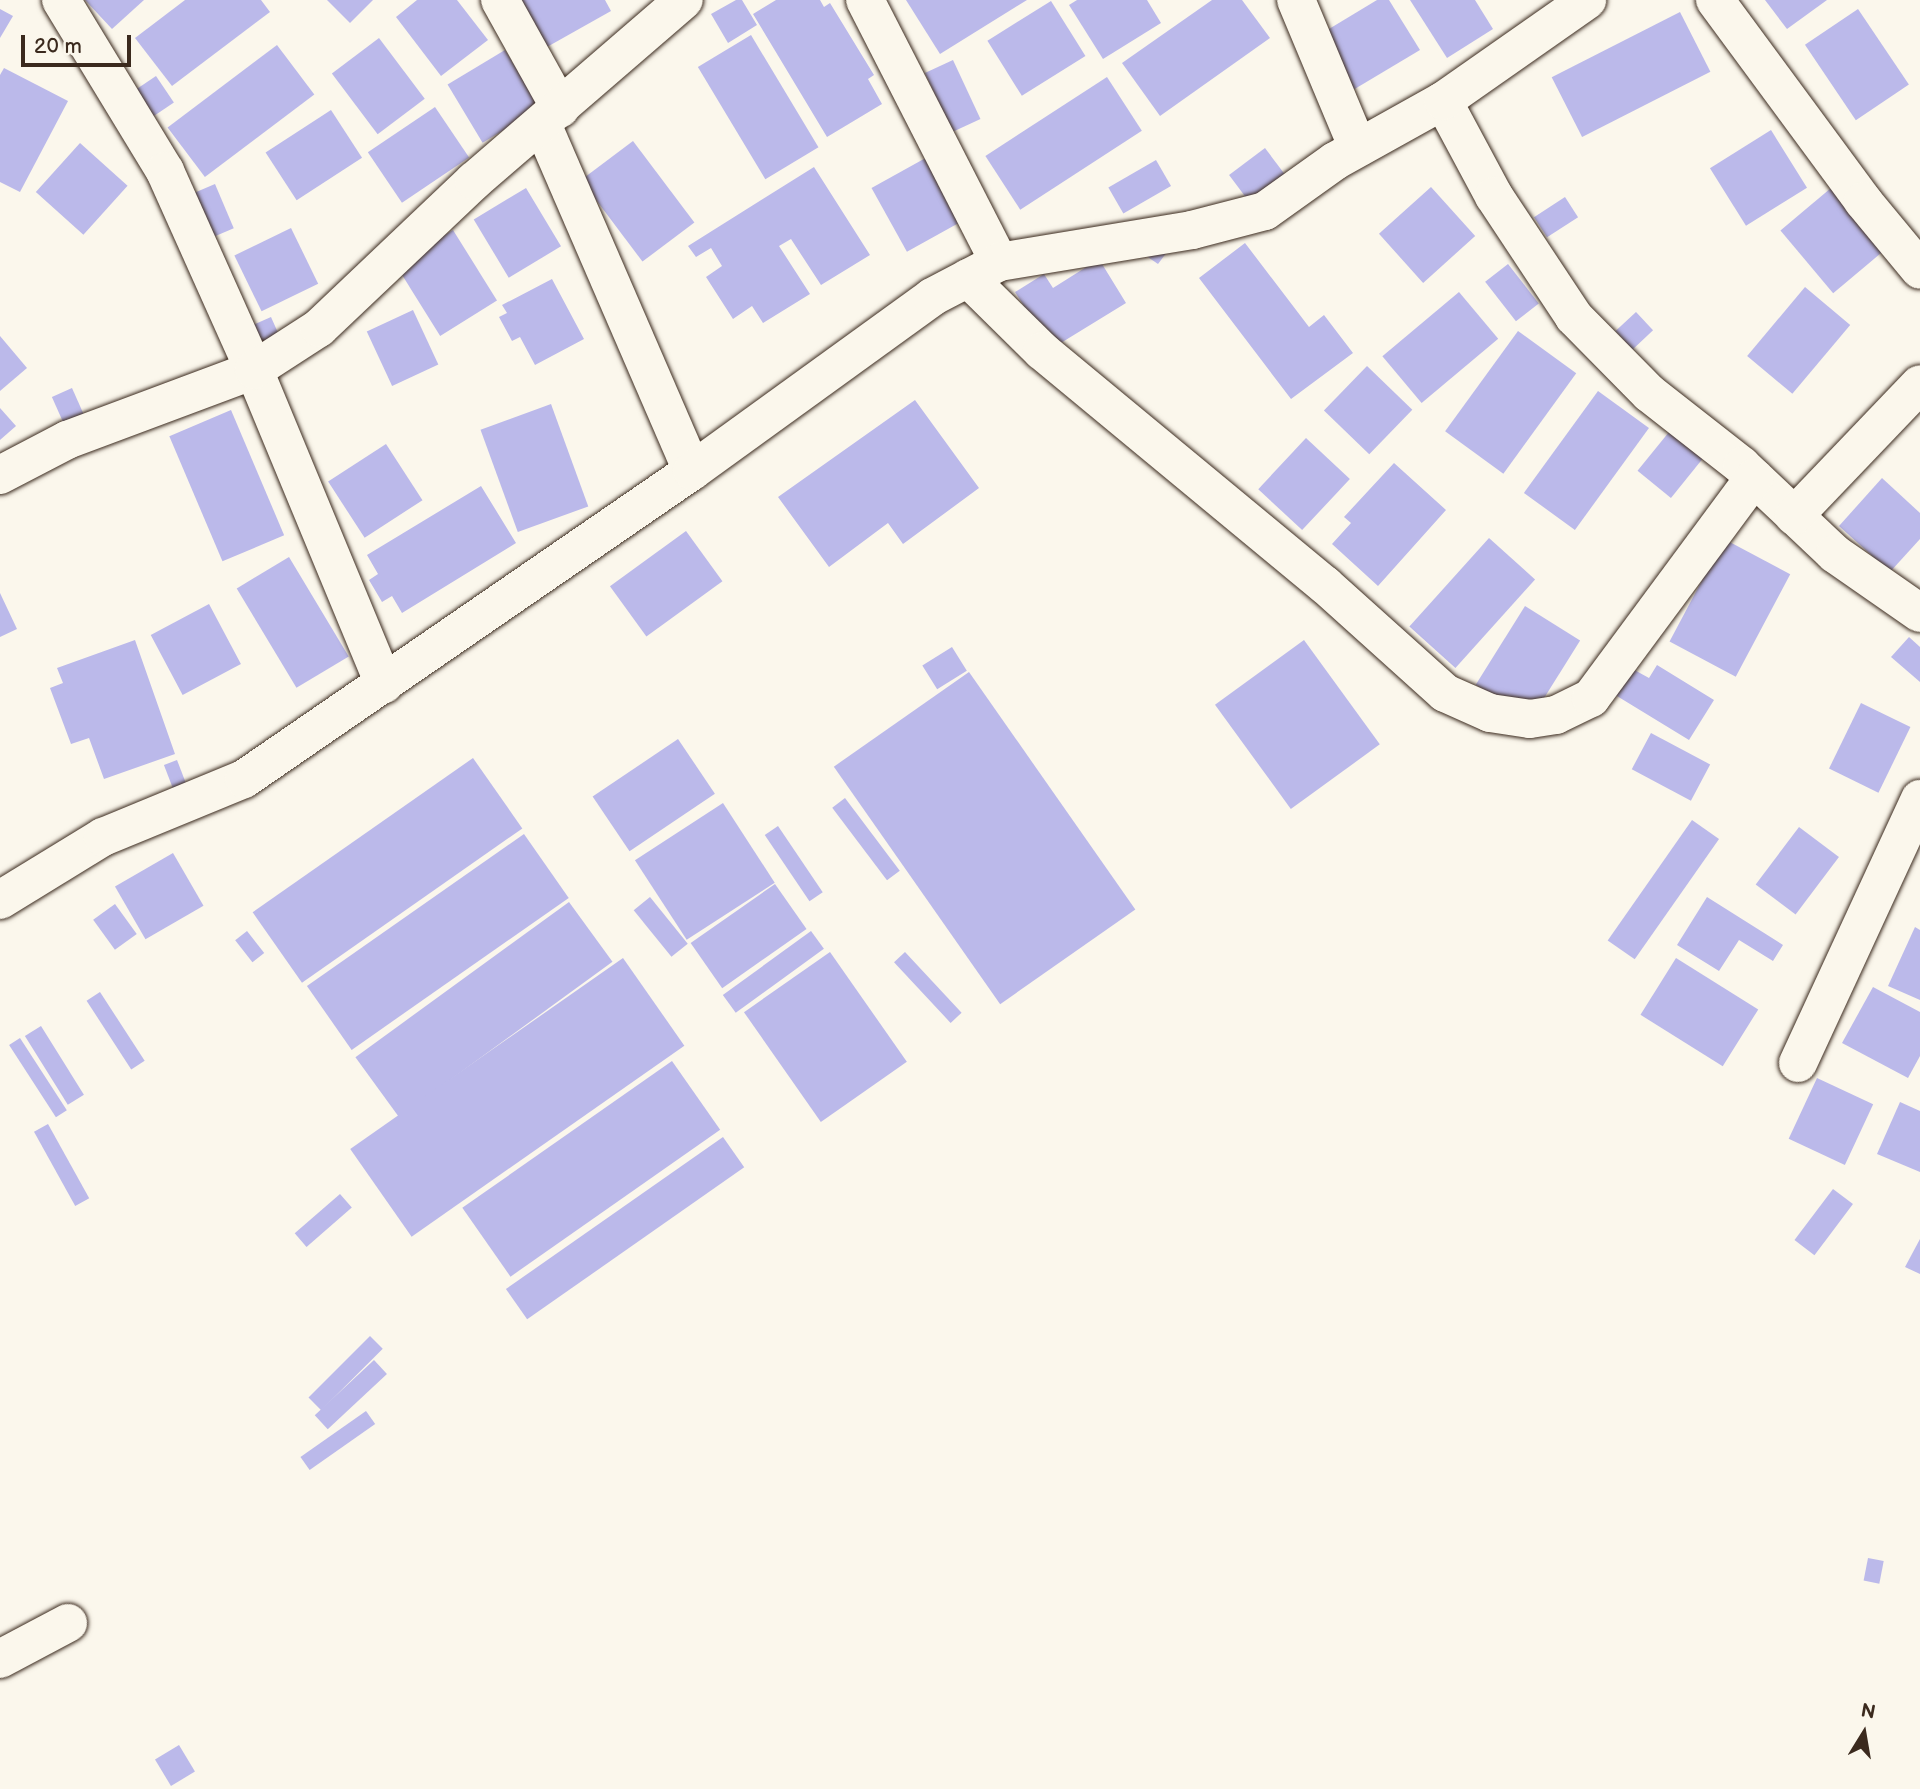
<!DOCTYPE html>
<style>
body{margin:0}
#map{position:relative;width:1920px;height:1789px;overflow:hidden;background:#fbf7ec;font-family:"Balsamiq Sans",sans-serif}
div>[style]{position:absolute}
.building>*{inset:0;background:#bbb9ea;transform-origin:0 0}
.roads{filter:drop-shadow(0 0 2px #3b2a1e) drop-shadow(0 0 2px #3b2a1e)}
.street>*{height:38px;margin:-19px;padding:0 19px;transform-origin:19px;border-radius:19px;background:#fbf7ec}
span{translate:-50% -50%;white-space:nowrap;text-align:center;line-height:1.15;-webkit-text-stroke:5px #fbf7ec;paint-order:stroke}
.north{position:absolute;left:1829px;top:1698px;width:70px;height:70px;-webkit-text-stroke:5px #fbf7ec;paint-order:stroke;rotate:11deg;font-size:19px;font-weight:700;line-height:28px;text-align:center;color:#3b2a1e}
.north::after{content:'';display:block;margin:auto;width:24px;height:32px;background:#3b2a1e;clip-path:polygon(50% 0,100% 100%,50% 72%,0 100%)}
.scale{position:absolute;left:21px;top:35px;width:110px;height:32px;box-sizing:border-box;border:4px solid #3b2a1e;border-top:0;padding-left:9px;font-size:21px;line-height:24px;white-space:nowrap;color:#3b2a1e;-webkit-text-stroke:5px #fbf7ec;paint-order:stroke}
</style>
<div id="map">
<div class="building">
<div style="clip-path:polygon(85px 0,144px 0,112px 29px)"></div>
<div style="clip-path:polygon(185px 0,261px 0,270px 12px,172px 86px,135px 38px)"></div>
<div style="clip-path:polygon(327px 0,373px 0,350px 23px)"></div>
<div style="clip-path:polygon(417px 0,457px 0,488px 40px,441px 76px,396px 17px)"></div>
<div style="clip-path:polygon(519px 0,605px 0,611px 11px,547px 47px)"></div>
<div style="clip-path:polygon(736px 0,742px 0,757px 25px,728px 43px,711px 14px)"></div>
<div style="clip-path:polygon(776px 0,820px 0,824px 7px,830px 3px,874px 75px,868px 79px,882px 104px,827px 137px,753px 14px)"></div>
<div style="clip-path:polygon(906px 0,1027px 0,940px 54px)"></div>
<div style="clip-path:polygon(1077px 0,1147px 0,1161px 23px,1103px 59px,1069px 5px)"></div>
<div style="clip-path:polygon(1212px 0,1242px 0,1270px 38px,1160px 116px,1122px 63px)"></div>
<div style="clip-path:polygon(1377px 0,1389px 0,1420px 50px,1353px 90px,1319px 35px)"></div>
<div style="clip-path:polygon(1410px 0,1475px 0,1493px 29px,1447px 58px)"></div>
<div style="clip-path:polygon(1765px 0,1827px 0,1787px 29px)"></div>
<div style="left:1051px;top:1px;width:65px;height:75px;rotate:58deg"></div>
<div style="clip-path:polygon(0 9px,13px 16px,0 38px)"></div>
<div style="left:1858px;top:9px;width:91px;height:64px;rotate:56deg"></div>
<div style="left:1680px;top:12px;width:67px;height:144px;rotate:63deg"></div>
<div style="left:751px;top:35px;width:131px;height:62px;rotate:59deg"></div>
<div style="left:379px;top:38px;width:76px;height:59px;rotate:53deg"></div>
<div style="left:277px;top:45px;width:62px;height:137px;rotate:53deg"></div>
<div style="left:505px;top:50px;width:68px;height:67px;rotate:59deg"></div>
<div style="left:953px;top:60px;width:65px;height:31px;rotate:65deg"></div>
<div style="clip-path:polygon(4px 68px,68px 101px,20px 192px,0 182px,0 75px)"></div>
<div style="left:156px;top:76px;width:32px;height:30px;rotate:56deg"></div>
<div style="left:1107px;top:77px;width:64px;height:145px;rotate:57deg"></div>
<div style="left:435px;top:107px;width:61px;height:81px;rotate:56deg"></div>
<div style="left:331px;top:110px;width:57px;height:78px;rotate:57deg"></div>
<div style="left:1771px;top:130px;width:68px;height:72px;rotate:58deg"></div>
<div style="left:633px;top:141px;width:102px;height:65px;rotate:53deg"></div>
<div style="left:80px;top:143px;width:64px;height:66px;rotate:42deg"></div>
<div style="left:1265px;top:148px;width:34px;height:45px;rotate:53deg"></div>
<div style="left:931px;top:155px;width:73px;height:68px;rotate:61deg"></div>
<div style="left:1156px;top:160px;width:30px;height:55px;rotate:60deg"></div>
<div style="clip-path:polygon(814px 167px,870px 255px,821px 285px,791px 239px,779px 246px,810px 294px,763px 323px,752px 306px,733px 319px,706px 277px,722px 266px,711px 248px,696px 257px,688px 246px)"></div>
<div style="left:215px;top:184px;width:48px;height:30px;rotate:67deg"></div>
<div style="left:1431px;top:187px;width:66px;height:70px;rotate:48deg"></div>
<div style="left:526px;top:188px;width:68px;height:61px;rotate:59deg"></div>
<div style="left:1831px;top:188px;width:82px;height:66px;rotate:50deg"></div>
<div style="left:1565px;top:197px;width:24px;height:37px;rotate:57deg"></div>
<div style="left:291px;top:228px;width:62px;height:63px;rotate:64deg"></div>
<div style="left:453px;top:230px;width:83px;height:67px;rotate:58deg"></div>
<div style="clip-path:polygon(1245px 243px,1309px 327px,1324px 315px,1353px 353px,1291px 399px,1199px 278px)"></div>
<div style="clip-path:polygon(1139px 251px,1167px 252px,1158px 264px)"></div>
<div style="clip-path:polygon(1099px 259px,1126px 303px,1051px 349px,1015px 292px,1044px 274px,1053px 288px)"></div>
<div style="left:1508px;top:264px;width:50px;height:29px;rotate:52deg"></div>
<div style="clip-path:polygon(552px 279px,584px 339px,535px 365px,520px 337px,512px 341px,499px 317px,507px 313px,502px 305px)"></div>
<div style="left:1805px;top:287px;width:59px;height:90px;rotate:40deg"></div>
<div style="left:1459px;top:292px;width:61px;height:100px;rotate:50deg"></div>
<div style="left:413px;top:310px;width:60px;height:51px;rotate:65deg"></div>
<div style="left:1636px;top:312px;width:25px;height:28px;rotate:47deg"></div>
<div style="left:271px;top:317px;width:27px;height:24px;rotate:66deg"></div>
<div style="left:1518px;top:331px;width:72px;height:124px;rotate:36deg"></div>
<div style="clip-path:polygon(0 336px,27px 368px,0 391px)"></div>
<div style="left:1367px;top:366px;width:63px;height:62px;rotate:44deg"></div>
<div style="left:72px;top:388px;width:32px;height:22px;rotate:66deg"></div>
<div style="left:1598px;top:391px;width:63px;height:126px;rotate:36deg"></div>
<div style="clip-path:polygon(915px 400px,979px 488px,903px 544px,888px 523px,829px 567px,778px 497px)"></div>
<div style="left:551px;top:404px;width:109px;height:75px;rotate:70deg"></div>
<div style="clip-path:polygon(0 408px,16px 426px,0 440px)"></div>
<div style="left:231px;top:410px;width:136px;height:67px;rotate:67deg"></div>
<div style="left:1669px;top:432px;width:43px;height:50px;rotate:39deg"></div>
<div style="left:1306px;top:438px;width:60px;height:70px;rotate:43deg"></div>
<div style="left:386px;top:444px;width:67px;height:69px;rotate:57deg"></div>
<div style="clip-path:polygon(1394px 463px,1446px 510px,1378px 586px,1332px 544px,1351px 523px,1344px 517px)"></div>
<div style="clip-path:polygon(1882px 478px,1920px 513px,1920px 539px,1890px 572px,1839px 526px)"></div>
<div style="clip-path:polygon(481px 486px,516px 543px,402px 613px,392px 596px,382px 602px,369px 580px,378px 574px,367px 555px)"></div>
<div style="left:686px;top:531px;width:62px;height:94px;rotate:54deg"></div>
<div style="left:1489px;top:538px;width:62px;height:119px;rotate:42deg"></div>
<div style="left:1724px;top:539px;width:75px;height:116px;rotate:28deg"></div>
<div style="left:289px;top:557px;width:116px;height:61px;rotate:59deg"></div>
<div style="clip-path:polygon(0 593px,17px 629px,0 637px)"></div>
<div style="left:209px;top:604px;width:68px;height:66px;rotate:62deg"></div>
<div style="left:1525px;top:606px;width:65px;height:93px;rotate:32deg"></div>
<div style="clip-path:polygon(1909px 637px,1920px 647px,1920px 682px,1891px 657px)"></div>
<div style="clip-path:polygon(135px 640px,175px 754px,104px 779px,89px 738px,71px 744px,50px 688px,63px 683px,57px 668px)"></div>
<div style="left:1304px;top:640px;width:129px;height:110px;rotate:54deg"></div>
<div style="left:952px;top:647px;width:28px;height:35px;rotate:58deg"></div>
<div style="clip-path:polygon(1657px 665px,1714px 700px,1689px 740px,1612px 693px,1629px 667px,1649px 678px)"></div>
<div style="left:969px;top:672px;width:290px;height:165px;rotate:55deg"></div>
<div style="left:1861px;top:703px;width:55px;height:73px;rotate:26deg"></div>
<div style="left:1651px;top:733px;width:67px;height:41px;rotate:28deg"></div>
<div style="left:678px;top:739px;width:66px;height:103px;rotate:56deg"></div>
<div style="left:473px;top:758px;width:86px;height:269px;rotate:55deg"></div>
<div style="left:177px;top:760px;width:26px;height:14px;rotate:69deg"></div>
<div style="left:845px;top:798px;width:91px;height:16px;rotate:53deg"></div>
<div style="left:723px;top:803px;width:95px;height:105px;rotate:57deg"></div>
<div style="left:1692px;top:820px;width:33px;height:147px;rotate:35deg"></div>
<div style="left:778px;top:826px;width:80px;height:16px;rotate:56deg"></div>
<div style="left:1799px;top:827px;width:50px;height:72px;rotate:37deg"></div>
<div style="left:524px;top:834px;width:78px;height:265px;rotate:55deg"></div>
<div style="left:173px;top:853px;width:61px;height:67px;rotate:60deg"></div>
<div style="left:775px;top:884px;width:55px;height:103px;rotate:55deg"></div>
<div style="left:650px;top:897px;width:60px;height:21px;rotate:51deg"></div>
<div style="clip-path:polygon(1707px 897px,1783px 945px,1773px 961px,1739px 940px,1719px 971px,1677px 945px)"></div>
<div style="left:569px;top:902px;width:74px;height:264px;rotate:54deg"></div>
<div style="left:115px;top:904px;width:37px;height:27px;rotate:54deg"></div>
<div style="clip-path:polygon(1915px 927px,1920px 930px,1920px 1000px,1888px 986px)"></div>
<div style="left:247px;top:931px;width:28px;height:15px;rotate:52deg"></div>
<div style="left:811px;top:931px;width:22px;height:109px;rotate:54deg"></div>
<div style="left:830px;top:952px;width:134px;height:105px;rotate:55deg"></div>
<div style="left:905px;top:952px;width:83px;height:15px;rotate:47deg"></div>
<div style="left:623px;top:958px;width:107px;height:333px;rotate:55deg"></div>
<div style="left:1676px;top:958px;width:97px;height:67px;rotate:32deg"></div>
<div style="clip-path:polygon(1873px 987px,1920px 1012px,1920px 1056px,1908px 1078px,1842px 1043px)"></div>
<div style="left:100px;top:992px;width:82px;height:16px;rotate:57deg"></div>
<div style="left:41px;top:1026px;width:81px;height:19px;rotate:58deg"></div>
<div style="left:20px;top:1038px;width:86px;height:13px;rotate:57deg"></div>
<div style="left:672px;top:1061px;width:84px;height:256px;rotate:55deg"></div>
<div style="left:1817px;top:1078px;width:62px;height:67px;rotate:25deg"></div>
<div style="clip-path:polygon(1900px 1102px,1920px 1111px,1920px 1172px,1877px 1154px)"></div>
<div style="left:48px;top:1124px;width:85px;height:16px;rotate:61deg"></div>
<div style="left:723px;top:1137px;width:37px;height:265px;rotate:55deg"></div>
<div style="left:1833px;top:1189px;width:25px;height:64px;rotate:37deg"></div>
<div style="left:340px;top:1194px;width:18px;height:60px;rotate:49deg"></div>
<div style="clip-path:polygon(1920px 1239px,1920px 1274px,1905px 1267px)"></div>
<div style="left:370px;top:1336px;width:18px;height:87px;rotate:45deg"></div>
<div style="left:374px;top:1360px;width:19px;height:81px;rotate:47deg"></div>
<div style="left:366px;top:1411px;width:16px;height:80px;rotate:55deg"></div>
<div style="left:1868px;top:1558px;width:16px;height:23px;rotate:11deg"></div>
<div style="left:179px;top:1745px;width:31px;height:28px;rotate:59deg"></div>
</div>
<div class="roads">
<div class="street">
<div style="left:61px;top:0;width:200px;rotate:58.7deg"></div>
<div style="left:165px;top:171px;width:218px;rotate:65.9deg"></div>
<div style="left:254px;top:370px;width:340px;rotate:67.5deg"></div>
<div style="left:500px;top:0;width:124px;rotate:60.9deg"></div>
<div style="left:865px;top:0;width:294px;rotate:62.9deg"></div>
<div style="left:1296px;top:0;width:160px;rotate:67.3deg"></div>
<div style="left:1715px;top:0;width:250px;rotate:53.6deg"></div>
<div style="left:1863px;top:201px;width:89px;rotate:50.4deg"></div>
<div style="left:1443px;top:101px;width:108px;rotate:61.8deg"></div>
<div style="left:1494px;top:196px;width:145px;rotate:56.5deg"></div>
<div style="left:1574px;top:317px;width:107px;rotate:45.4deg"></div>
<div style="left:1649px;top:393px;width:118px;rotate:38.1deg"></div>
<div style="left:1742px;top:466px;width:128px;rotate:43.4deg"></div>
<div style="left:1835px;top:554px;width:103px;rotate:34.8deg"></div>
<div style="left:542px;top:124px;width:378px;rotate:66.6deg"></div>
<div style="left:968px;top:278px;width:104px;rotate:44.6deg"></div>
<div style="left:1042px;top:351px;width:367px;rotate:39.6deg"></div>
<div style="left:1325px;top:585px;width:161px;rotate:42deg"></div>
<div style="left:1445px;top:693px;width:49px;rotate:24deg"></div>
<div style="left:1490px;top:713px;width:40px;rotate:8.5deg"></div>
<div style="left:1530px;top:719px;width:26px;rotate:-9deg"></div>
<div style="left:1556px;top:715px;width:39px;rotate:-26deg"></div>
<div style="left:1591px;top:698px;width:274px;rotate:-53.5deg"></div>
<div style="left:0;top:475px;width:76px;rotate:-27.6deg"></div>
<div style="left:67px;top:440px;width:200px;rotate:-20.5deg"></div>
<div style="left:254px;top:370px;width:77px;rotate:-32.9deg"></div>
<div style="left:319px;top:328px;width:214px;rotate:-43.5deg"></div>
<div style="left:474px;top:181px;width:277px;rotate:-40.8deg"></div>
<div style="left:1794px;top:516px;width:182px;rotate:-46.3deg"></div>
<div style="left:0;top:900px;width:121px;rotate:-31.5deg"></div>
<div style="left:103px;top:837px;width:152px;rotate:-22.4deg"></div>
<div style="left:244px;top:779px;width:544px;rotate:-34.51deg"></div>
<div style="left:692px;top:471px;width:296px;rotate:-35.9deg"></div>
<div style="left:932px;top:297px;width:76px;rotate:-27.6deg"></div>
<div style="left:999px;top:262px;width:196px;rotate:-9.4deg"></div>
<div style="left:1192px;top:230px;width:75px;rotate:-14.6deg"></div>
<div style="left:1265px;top:211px;width:86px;rotate:-35.5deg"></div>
<div style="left:1335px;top:161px;width:124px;rotate:-29.1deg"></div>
<div style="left:1443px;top:101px;width:176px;rotate:-35deg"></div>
<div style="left:1798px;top:1063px;width:291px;rotate:-65.2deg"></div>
<div style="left:0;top:1659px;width:77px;rotate:-27.9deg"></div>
</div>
</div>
<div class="north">N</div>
<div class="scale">20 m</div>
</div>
